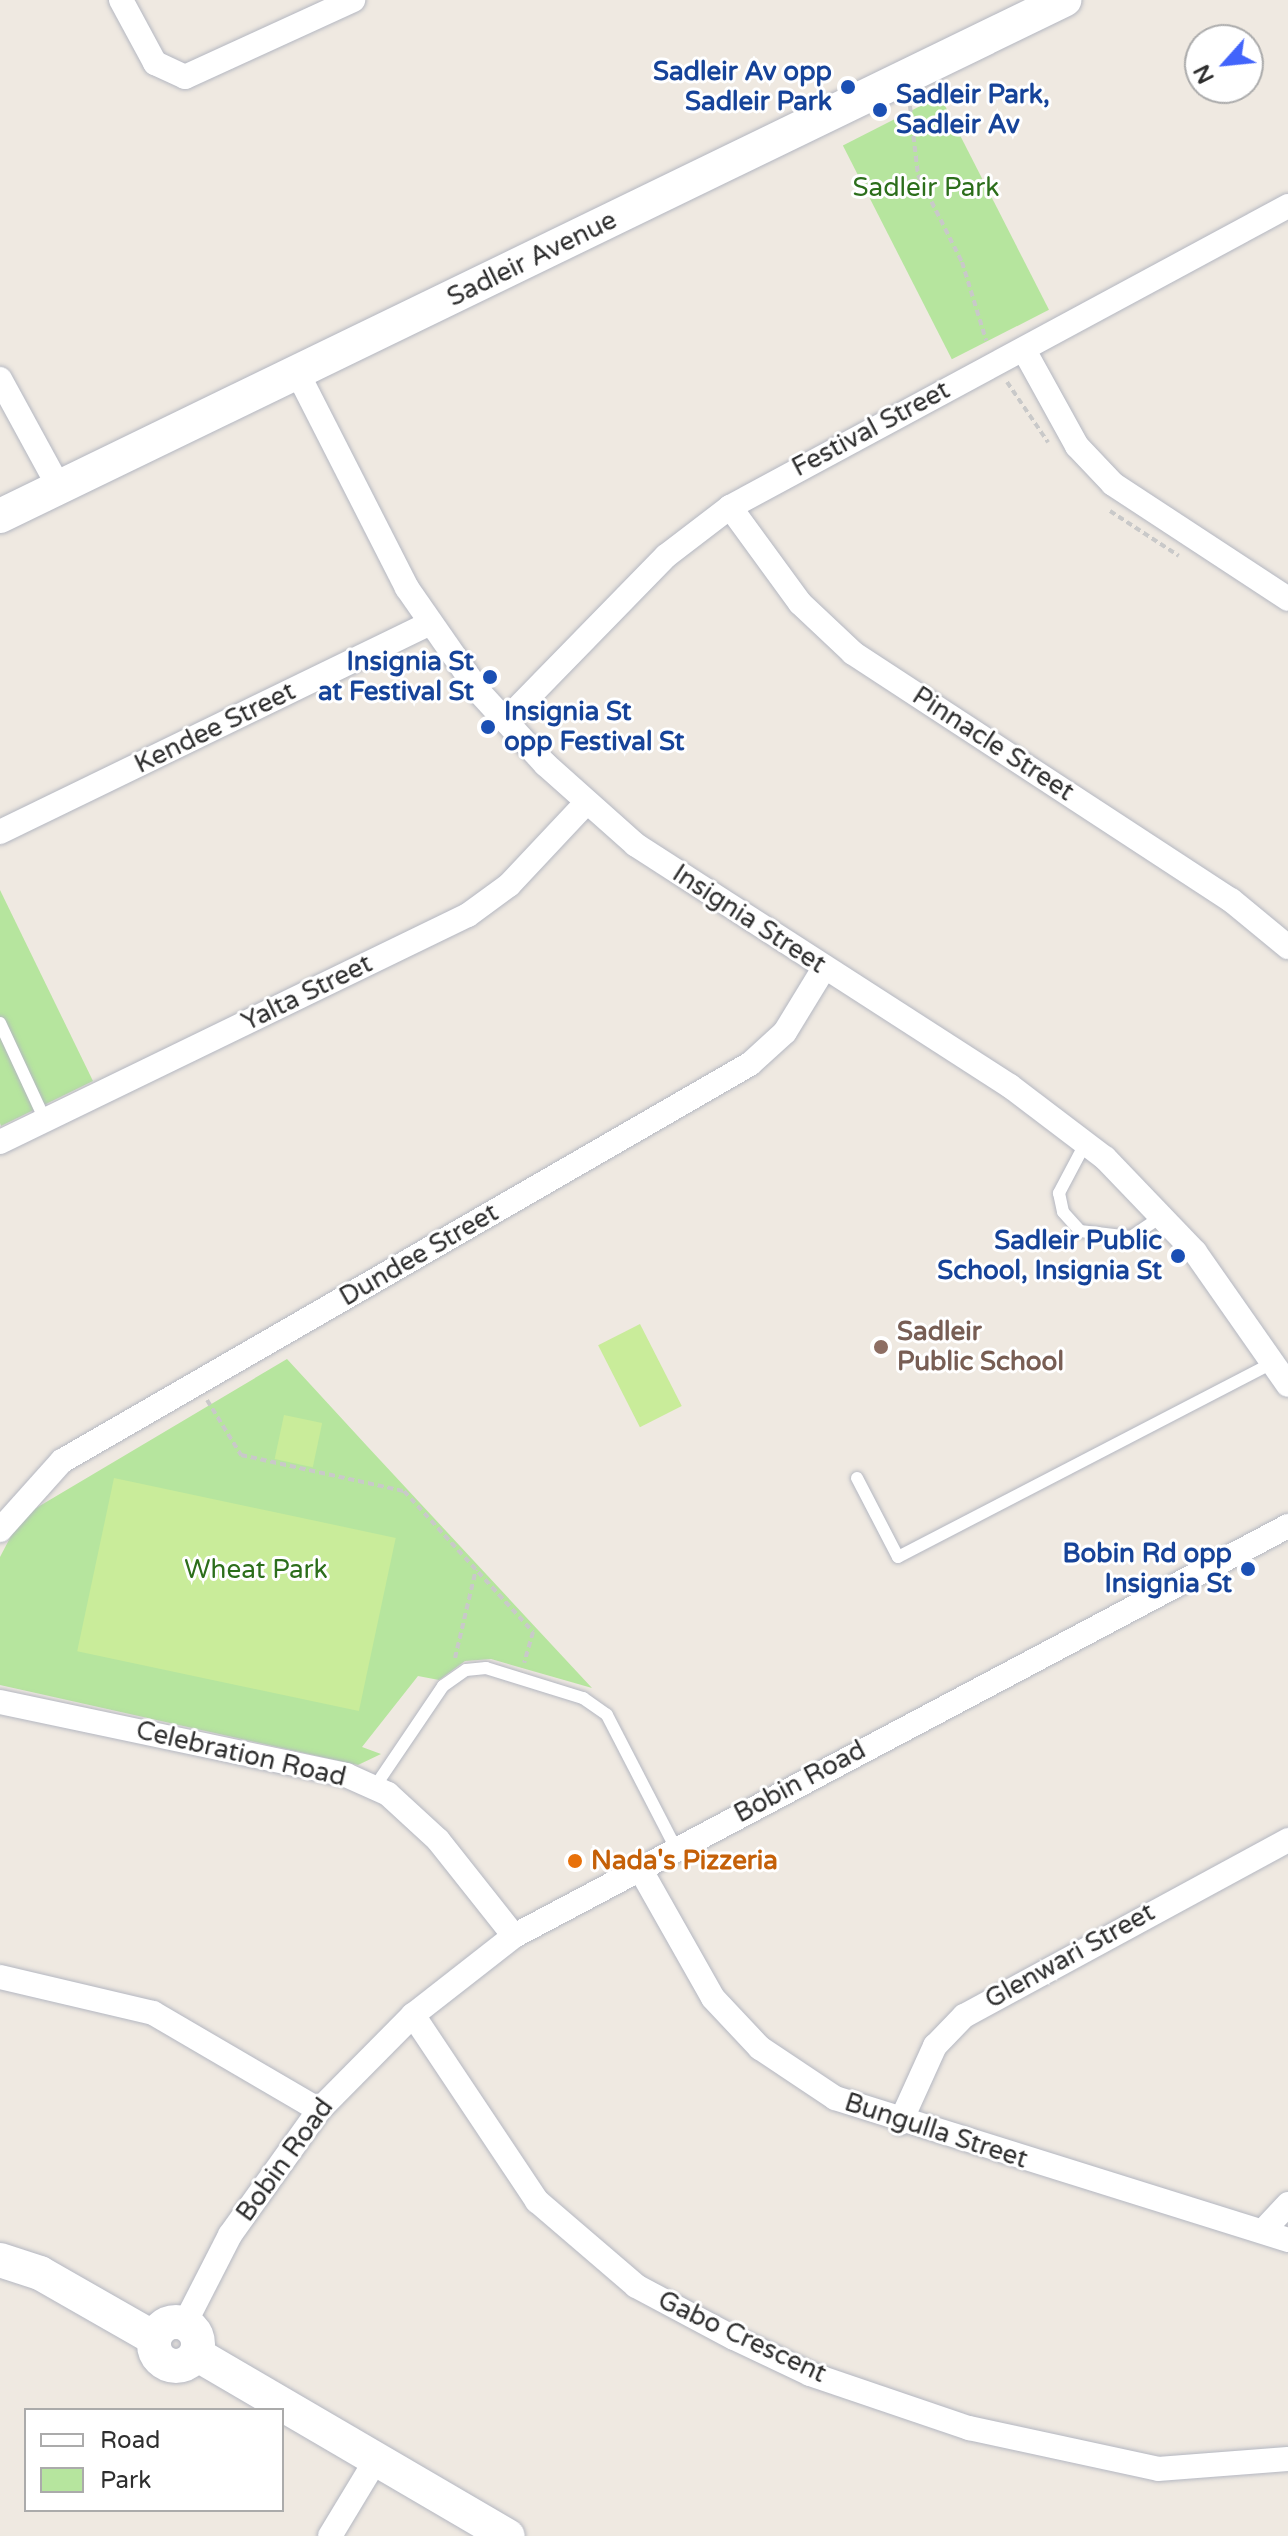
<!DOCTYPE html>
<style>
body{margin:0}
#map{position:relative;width:1288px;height:2536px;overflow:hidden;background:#efe9e1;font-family:"Varela Round",sans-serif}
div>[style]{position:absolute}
.green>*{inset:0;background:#b6e59e;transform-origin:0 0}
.pitch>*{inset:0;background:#c9ec9a;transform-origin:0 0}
.path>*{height:4px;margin-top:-2px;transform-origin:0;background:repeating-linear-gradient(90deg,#c9c9c9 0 6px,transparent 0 10px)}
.roads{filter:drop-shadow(0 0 2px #b4b7c1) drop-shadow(0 0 2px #b4b7c1)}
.lane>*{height:12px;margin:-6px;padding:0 6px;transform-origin:6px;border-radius:6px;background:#fff}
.street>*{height:24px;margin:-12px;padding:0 12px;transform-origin:12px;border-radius:12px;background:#fff}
.secondary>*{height:34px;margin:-17px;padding:0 17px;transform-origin:17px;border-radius:17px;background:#fff}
.secondary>.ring{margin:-17px;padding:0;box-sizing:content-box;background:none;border:34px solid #fff;border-radius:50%}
.dots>*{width:22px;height:22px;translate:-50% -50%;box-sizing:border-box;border:4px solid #fff;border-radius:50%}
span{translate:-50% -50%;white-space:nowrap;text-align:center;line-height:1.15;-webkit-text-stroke:6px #fff;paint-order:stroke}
.transit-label{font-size:26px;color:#164399;font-weight:700}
.right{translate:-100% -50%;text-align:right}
.left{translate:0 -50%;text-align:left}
.park-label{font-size:26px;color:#2c6e1b}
.street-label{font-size:26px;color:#2e2e2e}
.education-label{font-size:26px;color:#785e54;font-weight:700}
.food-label{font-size:26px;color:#c56008;font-weight:700}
.legend{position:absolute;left:24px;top:2408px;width:260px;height:104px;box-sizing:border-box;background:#fff;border:2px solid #ababab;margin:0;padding:10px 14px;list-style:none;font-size:24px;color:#2e2e2e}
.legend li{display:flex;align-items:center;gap:16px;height:40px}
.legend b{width:40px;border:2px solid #ababab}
.north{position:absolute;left:1184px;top:24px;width:80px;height:80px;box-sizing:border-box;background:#fff;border:2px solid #ababab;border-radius:50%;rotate:243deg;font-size:22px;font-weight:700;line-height:32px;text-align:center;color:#2e2e2e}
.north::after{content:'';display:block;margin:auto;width:28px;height:36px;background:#4264fb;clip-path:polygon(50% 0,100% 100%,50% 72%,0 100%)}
</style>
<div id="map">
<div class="green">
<div style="left:940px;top:96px;width:240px;height:109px;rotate:63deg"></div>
<div style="clip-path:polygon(0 890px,93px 1081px,1px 1126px,0 1123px)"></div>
<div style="clip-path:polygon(287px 1359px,367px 1446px,592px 1688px,491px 1659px,465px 1661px,439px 1680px,418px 1676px,362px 1747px,381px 1754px,358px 1765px,0 1685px,0 1557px,21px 1517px)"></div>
</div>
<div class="pitch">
<div style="left:640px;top:1324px;width:92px;height:47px;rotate:63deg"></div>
<div style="left:284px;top:1415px;width:39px;height:45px;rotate:12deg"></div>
<div style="left:114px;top:1478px;width:288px;height:177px;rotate:12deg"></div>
</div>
<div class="path">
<div style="left:910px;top:106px;width:69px;rotate:83.4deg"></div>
<div style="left:918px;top:175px;width:97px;rotate:63.2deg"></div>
<div style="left:962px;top:262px;width:82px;rotate:72.9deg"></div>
<div style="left:1007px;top:382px;width:73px;rotate:55.7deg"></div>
<div style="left:1110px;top:511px;width:82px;rotate:33.1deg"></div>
<div style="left:207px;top:1400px;width:65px;rotate:58.3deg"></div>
<div style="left:241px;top:1455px;width:167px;rotate:12.5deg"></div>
<div style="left:404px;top:1491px;width:191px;rotate:47.5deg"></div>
<div style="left:533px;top:1632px;width:32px;rotate:106deg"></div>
<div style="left:455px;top:1658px;width:91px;rotate:-76.7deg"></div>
</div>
<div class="roads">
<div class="lane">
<div style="left:0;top:1023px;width:107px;rotate:65.1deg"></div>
<div style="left:1086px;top:1142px;width:58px;rotate:117.9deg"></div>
<div style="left:1059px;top:1193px;width:19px;rotate:78deg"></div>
<div style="left:1063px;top:1212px;width:25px;rotate:48deg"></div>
<div style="left:1080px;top:1231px;width:51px;rotate:6.7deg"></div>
<div style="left:1131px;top:1237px;width:37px;rotate:-34deg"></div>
<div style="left:857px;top:1478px;width:89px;rotate:62.6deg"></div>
<div style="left:898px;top:1557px;width:421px;rotate:-27.4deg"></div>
<div style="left:374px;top:1788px;width:123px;rotate:-55.9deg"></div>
<div style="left:443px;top:1686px;width:28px;rotate:-35deg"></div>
<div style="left:466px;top:1670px;width:20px;rotate:-6deg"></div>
<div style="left:486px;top:1668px;width:102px;rotate:17.2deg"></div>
<div style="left:583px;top:1698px;width:29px;rotate:35deg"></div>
<div style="left:607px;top:1715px;width:148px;rotate:62.7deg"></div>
</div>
<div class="street">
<div style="left:121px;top:0;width:72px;rotate:61.6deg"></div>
<div style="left:155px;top:63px;width:33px;rotate:25deg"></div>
<div style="left:185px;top:77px;width:185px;rotate:-24.6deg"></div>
<div style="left:1024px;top:350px;width:110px;rotate:61.1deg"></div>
<div style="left:1077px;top:446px;width:52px;rotate:46.5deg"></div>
<div style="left:1113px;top:484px;width:209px;rotate:33.3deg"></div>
<div style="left:298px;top:374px;width:240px;rotate:63deg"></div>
<div style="left:407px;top:588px;width:128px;rotate:55.2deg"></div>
<div style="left:480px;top:693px;width:96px;rotate:47.5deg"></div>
<div style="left:545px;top:764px;width:122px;rotate:41.7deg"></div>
<div style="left:636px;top:845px;width:445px;rotate:32.8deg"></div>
<div style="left:1010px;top:1086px;width:119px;rotate:37.2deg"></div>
<div style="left:1105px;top:1158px;width:130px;rotate:46.2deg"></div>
<div style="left:1195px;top:1252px;width:162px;rotate:55deg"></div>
<div style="left:0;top:379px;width:123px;rotate:61.4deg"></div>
<div style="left:730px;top:507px;width:119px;rotate:53.9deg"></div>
<div style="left:800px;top:603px;width:73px;rotate:43.3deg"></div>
<div style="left:853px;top:653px;width:452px;rotate:33.2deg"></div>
<div style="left:1231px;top:900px;width:74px;rotate:39.5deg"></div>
<div style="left:505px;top:721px;width:231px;rotate:-45.7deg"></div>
<div style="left:666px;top:556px;width:81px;rotate:-37.4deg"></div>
<div style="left:730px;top:507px;width:634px;rotate:-28.34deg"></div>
<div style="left:0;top:832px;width:478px;rotate:-25.9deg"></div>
<div style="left:0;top:1142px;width:520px;rotate:-25.88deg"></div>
<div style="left:468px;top:915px;width:51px;rotate:-36.2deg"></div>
<div style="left:509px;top:885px;width:112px;rotate:-46.8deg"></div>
<div style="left:0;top:1530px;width:93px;rotate:-48.1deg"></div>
<div style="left:62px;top:1461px;width:794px;rotate:-29.99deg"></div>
<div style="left:750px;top:1064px;width:47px;rotate:-42.4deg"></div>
<div style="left:785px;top:1032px;width:75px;rotate:-58.6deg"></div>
<div style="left:0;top:1702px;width:354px;rotate:11.9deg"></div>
<div style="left:346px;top:1775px;width:46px;rotate:24.3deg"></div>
<div style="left:388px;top:1794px;width:68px;rotate:42.6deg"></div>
<div style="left:438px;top:1840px;width:122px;rotate:51.6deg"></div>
<div style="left:639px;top:1867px;width:150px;rotate:60.5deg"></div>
<div style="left:713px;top:1998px;width:69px;rotate:46.8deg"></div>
<div style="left:760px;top:2048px;width:90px;rotate:33.7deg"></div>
<div style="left:835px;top:2098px;width:475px;rotate:17.4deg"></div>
<div style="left:0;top:1977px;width:157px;rotate:13.2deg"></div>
<div style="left:153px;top:2013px;width:192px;rotate:30.3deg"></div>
<div style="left:413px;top:2015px;width:224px;rotate:56.3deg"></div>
<div style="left:537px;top:2201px;width:130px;rotate:40.6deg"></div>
<div style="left:636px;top:2286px;width:111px;rotate:28deg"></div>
<div style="left:734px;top:2338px;width:84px;rotate:25.3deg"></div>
<div style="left:810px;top:2374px;width:168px;rotate:18.8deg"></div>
<div style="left:969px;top:2428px;width:193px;rotate:12.2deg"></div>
<div style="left:1158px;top:2469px;width:130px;rotate:-4.4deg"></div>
<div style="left:900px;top:2123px;width:85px;rotate:-65.6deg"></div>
<div style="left:935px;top:2046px;width:42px;rotate:-46deg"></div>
<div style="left:964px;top:2016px;width:369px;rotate:-28.5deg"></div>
<div style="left:1263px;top:2231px;width:37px;rotate:-47deg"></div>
<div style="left:185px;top:2323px;width:99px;rotate:-62.9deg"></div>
<div style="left:230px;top:2235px;width:153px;rotate:-54.5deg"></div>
<div style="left:319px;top:2110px;width:134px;rotate:-45.3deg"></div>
<div style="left:413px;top:2015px;width:128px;rotate:-38deg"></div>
<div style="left:514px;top:1936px;width:876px;rotate:-27.91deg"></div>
<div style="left:330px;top:2536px;width:74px;rotate:-58.9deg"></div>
</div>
<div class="secondary">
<div style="left:0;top:516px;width:1183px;rotate:-25.87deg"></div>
<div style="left:0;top:2260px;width:42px;rotate:18deg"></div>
<div style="left:40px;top:2273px;width:131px;rotate:29.7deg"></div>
<div class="ring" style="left:154px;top:2322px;width:10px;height:10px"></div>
<div style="left:196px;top:2354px;width:361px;rotate:30.3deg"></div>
</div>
</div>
<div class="dots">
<div style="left:848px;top:87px;background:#1a4fb4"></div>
<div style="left:880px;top:110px;background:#1a4fb4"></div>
<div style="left:490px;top:677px;background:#1a4fb4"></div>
<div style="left:488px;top:727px;background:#1a4fb4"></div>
<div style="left:1178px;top:1256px;background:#1a4fb4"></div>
<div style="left:881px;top:1347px;background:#8d6e63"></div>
<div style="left:1248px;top:1569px;background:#1a4fb4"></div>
<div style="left:575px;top:1861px;background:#e8710a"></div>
</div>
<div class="transit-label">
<span class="right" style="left:832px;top:87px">Sadleir Av opp<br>Sadleir Park</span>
<span class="left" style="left:896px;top:110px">Sadleir Park,<br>Sadleir Av</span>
<span class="right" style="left:474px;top:677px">Insignia St<br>at Festival St</span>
<span class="left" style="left:504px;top:727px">Insignia St<br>opp Festival St</span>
<span class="right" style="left:1162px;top:1256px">Sadleir Public<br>School, Insignia St</span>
<span class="right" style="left:1232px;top:1569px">Bobin Rd opp<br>Insignia St</span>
</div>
<div class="park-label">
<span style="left:926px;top:188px">Sadleir Park</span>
<span style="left:256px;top:1570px">Wheat Park</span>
</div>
<div class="street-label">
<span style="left:532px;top:259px;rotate:-26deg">Sadleir Avenue</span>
<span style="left:871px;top:429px;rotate:-28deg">Festival Street</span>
<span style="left:215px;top:728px;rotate:-26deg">Kendee Street</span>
<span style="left:993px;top:744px;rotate:33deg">Pinnacle Street</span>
<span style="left:749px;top:919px;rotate:33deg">Insignia Street</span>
<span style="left:307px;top:993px;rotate:-26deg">Yalta Street</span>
<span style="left:419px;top:1255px;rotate:-30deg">Dundee Street</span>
<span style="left:241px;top:1754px;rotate:13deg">Celebration Road</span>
<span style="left:800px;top:1782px;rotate:-28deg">Bobin Road</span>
<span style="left:1070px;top:1956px;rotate:-29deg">Glenwari Street</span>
<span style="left:936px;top:2131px;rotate:18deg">Bungulla Street</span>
<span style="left:285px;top:2160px;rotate:-54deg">Bobin Road</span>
<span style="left:742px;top:2337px;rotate:25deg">Gabo Crescent</span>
</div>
<div class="education-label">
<span class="left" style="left:897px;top:1347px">Sadleir<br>Public School</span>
</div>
<div class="food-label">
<span class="left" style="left:591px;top:1861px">Nada's Pizzeria</span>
</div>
<ul class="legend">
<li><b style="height:10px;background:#fff"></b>Road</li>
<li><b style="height:22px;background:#b6e59e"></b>Park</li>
</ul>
<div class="north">N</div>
</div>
